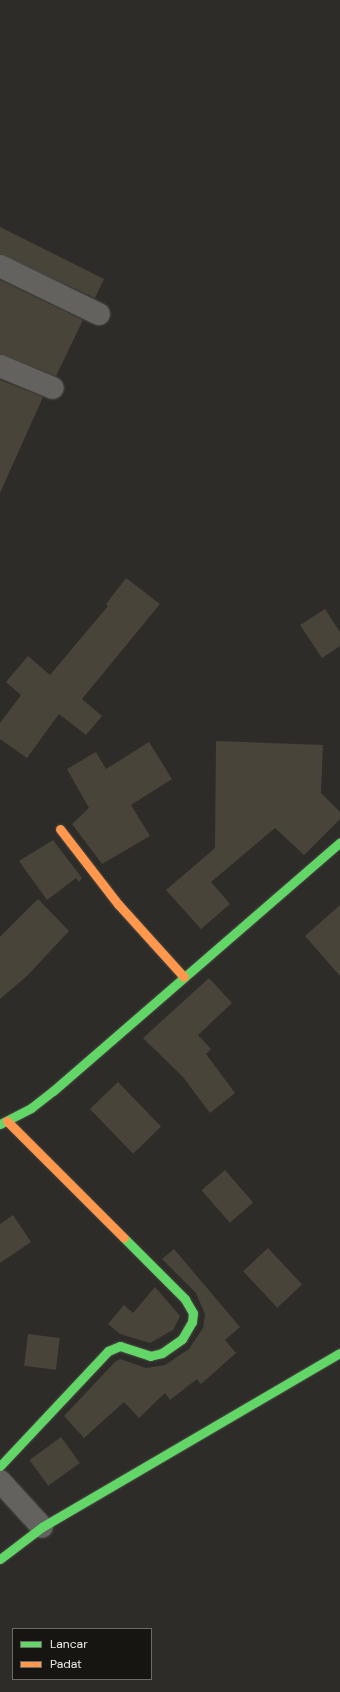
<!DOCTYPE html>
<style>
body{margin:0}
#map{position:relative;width:340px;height:1692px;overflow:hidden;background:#2e2c28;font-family:"DM Sans",sans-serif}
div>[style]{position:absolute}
.building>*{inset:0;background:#48443a;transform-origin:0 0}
.roads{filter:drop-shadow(0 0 1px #494845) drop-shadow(0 0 1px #494845)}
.street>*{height:22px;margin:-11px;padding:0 11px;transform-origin:11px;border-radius:11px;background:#64625f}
.fast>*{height:9px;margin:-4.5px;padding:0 4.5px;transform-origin:4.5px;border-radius:4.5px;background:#63d668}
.slow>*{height:9px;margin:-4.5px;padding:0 4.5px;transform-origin:4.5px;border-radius:4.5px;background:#ff974d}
span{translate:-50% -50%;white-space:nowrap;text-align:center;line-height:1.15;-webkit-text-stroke:3px #171512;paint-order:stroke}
.legend{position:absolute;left:12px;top:1628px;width:140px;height:52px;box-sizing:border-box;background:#171512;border:1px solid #6d6b68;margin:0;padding:5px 7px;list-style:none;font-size:12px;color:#efece8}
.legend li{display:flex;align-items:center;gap:8px;height:20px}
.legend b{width:20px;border:1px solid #6d6b68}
</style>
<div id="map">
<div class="building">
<div style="clip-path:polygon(0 227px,104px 279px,95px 298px,0 254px)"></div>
<div style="clip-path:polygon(0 280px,83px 320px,56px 376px,0 354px)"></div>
<div style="clip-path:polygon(0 380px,43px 397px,0 493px)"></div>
<div style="clip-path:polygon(126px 578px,160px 604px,82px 699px,102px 716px,86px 735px,59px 714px,27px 758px,0 739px,0 723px,21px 695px,6px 682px,28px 656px,50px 675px,108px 606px,106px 604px)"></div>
<div style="clip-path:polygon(325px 609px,340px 632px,340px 646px,322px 658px,300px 625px)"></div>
<div style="clip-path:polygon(216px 741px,323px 745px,321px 793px,340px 812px,340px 819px,304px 855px,275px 828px,211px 882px,230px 904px,201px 929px,166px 890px,215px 848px)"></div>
<div style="clip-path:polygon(149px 742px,172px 779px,131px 805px,150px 836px,102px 864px,72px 824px,89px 808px,67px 769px,96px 752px,106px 769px)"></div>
<div style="clip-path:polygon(53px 840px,82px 878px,79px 882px,76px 878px,47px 900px,19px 861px)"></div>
<div style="clip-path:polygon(38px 899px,69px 931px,27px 976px,0 999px,0 937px)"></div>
<div style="clip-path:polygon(340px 905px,340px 976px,305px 936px)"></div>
<div style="clip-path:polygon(209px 978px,232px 1003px,198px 1035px,211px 1049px,206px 1054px,235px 1093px,210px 1113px,183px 1077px,143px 1038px)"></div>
<div style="left:118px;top:1082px;width:62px;height:39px;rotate:46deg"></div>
<div style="left:225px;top:1170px;width:43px;height:31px;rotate:49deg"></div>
<div style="clip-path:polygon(13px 1215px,31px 1242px,0 1263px,0 1224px)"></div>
<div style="left:268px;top:1248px;width:50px;height:34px;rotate:47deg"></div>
<div style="clip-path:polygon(174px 1249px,240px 1327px,225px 1340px,236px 1353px,201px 1384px,197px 1379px,170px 1400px,165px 1393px,139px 1418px,124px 1402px,84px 1438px,64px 1416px,115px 1362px,120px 1359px,146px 1368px,165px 1365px,189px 1349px,203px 1328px,205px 1314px,196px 1293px,162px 1259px)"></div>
<div style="clip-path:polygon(155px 1287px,180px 1316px,173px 1330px,150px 1343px,120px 1334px,108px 1324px,124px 1305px,133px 1313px)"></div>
<div style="left:28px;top:1334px;width:32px;height:32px;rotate:7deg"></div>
<div style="left:61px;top:1437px;width:32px;height:39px;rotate:54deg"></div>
</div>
<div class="roads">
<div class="street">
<div style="left:0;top:266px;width:110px;rotate:25.9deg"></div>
<div style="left:0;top:366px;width:57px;rotate:22.5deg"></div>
<div style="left:0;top:1481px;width:62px;rotate:47.6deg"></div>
</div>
<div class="fast">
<div style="left:0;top:1124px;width:35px;rotate:-27deg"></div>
<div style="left:31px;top:1108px;width:28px;rotate:-38deg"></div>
<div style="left:53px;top:1091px;width:380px;rotate:-40.9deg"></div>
<div style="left:0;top:1466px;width:158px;rotate:-46.8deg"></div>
<div style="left:108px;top:1351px;width:13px;rotate:-23deg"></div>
<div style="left:120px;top:1346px;width:32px;rotate:18deg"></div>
<div style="left:150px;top:1356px;width:12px;rotate:-14deg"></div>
<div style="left:162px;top:1353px;width:24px;rotate:-35deg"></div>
<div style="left:182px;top:1339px;width:20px;rotate:-60deg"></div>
<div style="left:192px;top:1322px;width:9px;rotate:-84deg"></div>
<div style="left:193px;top:1313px;width:16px;rotate:-120deg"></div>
<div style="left:185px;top:1299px;width:86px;rotate:-135deg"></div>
<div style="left:0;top:1559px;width:53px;rotate:-37.3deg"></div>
<div style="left:42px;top:1527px;width:345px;rotate:-30.3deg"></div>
</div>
<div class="slow">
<div style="left:60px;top:829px;width:95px;rotate:52.3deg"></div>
<div style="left:118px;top:904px;width:98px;rotate:47.9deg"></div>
<div style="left:7px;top:1121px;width:165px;rotate:45deg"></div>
</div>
</div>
<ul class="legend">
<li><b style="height:5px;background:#63d668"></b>Lancar</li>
<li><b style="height:5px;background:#ff974d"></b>Padat</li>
</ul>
</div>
